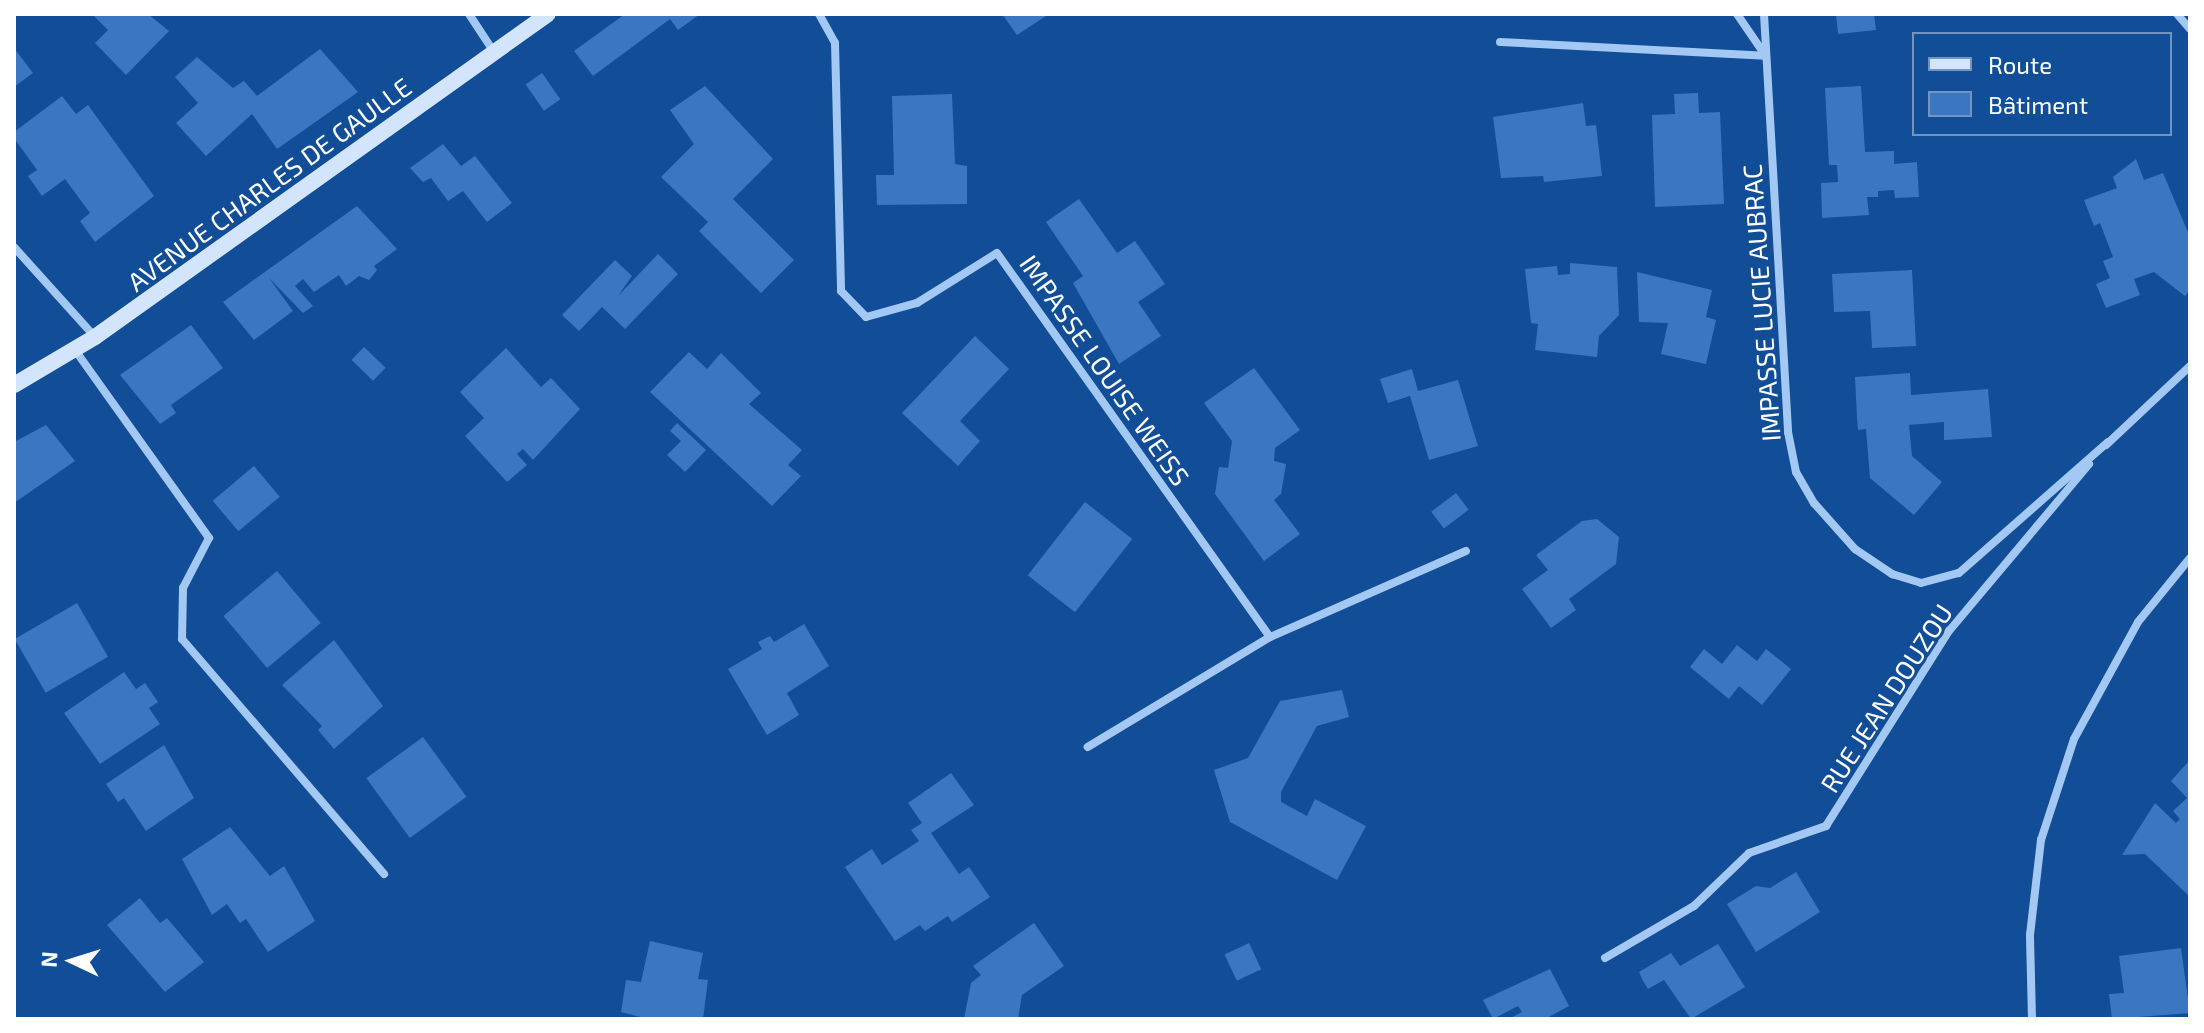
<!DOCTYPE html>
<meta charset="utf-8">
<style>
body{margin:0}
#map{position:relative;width:2204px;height:1033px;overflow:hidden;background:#124d97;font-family:"Exo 2",sans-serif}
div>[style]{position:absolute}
.building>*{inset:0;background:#3b77c0;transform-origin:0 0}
.street>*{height:8px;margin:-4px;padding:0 4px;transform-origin:4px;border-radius:4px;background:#a3c8f3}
.secondary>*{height:16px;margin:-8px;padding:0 8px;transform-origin:8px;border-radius:8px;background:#d3e5fd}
span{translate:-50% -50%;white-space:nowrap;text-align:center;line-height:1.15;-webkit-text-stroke:6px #124d97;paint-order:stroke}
.street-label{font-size:26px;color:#fff}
.frame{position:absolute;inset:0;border:16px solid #fff;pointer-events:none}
.legend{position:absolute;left:1912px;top:32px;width:260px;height:104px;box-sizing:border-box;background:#124d97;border:2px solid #7194c1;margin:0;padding:10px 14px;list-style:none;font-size:24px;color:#fff}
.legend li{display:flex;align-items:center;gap:16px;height:40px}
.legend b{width:40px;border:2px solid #7194c1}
.north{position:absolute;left:32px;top:921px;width:80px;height:80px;-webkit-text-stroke:6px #124d97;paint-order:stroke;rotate:274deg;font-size:22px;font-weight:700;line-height:32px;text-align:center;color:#fff}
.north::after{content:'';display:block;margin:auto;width:28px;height:36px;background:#fff;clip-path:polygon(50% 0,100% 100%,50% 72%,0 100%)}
</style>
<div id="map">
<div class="building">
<div style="clip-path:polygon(92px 14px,148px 14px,169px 31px,126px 75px,95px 43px,108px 30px)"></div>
<div style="clip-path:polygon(625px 14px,700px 14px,678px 30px,670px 19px,593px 76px,574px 51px)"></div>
<div style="clip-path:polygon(1002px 14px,1049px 14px,1017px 35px)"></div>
<div style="clip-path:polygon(1836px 14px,1874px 14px,1876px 30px,1838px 34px)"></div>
<div style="clip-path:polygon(14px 48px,33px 73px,14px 87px)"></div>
<div style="clip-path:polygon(320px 49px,358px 92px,277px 149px,252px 114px,206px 156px,176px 123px,198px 103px,175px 77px,197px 57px,233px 88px,244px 81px,257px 96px)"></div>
<div style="left:542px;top:73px;width:32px;height:20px;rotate:55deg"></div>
<div style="clip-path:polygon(705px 86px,773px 159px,733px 199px,794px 260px,761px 293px,699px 231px,708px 222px,661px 177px,694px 144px,670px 110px)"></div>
<div style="clip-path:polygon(1861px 86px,1865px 152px,1894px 151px,1894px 164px,1917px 162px,1919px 197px,1895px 198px,1894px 190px,1878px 191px,1878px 197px,1867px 197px,1869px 215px,1822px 218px,1821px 183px,1838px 182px,1837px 165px,1829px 165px,1825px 88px)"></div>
<div style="clip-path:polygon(1698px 93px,1699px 113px,1720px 112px,1724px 204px,1655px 207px,1652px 115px,1675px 114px,1674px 94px)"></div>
<div style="clip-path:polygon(952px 94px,955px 164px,967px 166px,967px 204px,877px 205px,876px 175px,894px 175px,892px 96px)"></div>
<div style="clip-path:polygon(62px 96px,76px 114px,88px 105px,154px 196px,95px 242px,80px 221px,90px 213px,65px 179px,42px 196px,28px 176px,37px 170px,14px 138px,14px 132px)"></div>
<div style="clip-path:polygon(1583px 103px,1586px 126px,1596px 125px,1602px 176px,1544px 182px,1543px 176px,1501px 178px,1493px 117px)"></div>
<div style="clip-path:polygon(443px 144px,461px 166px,475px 156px,512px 203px,487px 222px,463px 191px,448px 201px,431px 178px,423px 182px,410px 168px)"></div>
<div style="clip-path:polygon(2136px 159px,2144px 180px,2163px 173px,2190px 237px,2190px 290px,2185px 296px,2154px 272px,2134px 279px,2140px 295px,2106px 308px,2096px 284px,2110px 278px,2103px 261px,2113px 257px,2100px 223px,2094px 226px,2084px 200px,2117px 188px,2113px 177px)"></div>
<div style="clip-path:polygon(1079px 199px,1117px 253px,1135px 241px,1165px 284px,1138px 302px,1161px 336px,1119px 364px,1073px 283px,1083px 276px,1046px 222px)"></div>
<div style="clip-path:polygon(357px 206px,397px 249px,374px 266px,377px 270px,369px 280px,359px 276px,346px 286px,339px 275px,314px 292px,303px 279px,295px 286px,313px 306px,303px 313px,269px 278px,293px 311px,254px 340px,223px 302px)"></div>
<div style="clip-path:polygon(658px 254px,678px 274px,625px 329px,602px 307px,579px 331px,562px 315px,615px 260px,632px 276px,618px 296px)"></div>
<div style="clip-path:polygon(1570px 263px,1617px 267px,1619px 315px,1599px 336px,1597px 357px,1535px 350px,1538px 324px,1531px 323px,1525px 269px,1557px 266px,1558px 275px,1570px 274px)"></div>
<div style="clip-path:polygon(1912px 270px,1916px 346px,1872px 348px,1870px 311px,1834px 312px,1832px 274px)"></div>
<div style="clip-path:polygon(1637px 272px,1712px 290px,1706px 317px,1716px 320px,1706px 364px,1661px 354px,1668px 323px,1639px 322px)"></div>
<div style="clip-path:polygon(191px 325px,223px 368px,171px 405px,176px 413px,160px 424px,120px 375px)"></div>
<div style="clip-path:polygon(975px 336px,1009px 369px,960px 421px,980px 441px,958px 466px,902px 413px)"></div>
<div style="left:364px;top:347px;width:30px;height:18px;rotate:44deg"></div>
<div style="clip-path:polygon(506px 348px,541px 387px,551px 378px,580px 409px,533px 460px,523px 449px,517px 454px,527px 465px,507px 482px,465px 436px,484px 418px,460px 392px)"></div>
<div style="clip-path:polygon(689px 352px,707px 369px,721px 353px,761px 393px,749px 404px,802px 450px,788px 465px,801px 476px,772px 506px,650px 392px)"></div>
<div style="clip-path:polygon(1254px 368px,1300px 430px,1275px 448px,1274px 461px,1286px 464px,1281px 494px,1274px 500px,1300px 534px,1264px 561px,1215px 494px,1219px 467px,1228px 468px,1232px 441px,1204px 403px)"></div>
<div style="clip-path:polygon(1412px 369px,1418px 391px,1458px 380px,1478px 446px,1429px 460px,1410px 396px,1388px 403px,1380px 379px)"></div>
<div style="clip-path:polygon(1910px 373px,1911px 395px,1988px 389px,1992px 437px,1944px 440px,1944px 422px,1909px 425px,1912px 456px,1942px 482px,1914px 515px,1870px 478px,1866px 429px,1858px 430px,1857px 418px,1855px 377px)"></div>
<div style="clip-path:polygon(677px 423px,706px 450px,685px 472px,667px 455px,681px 441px,670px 431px)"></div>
<div style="clip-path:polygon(46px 425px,75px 461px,14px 503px,14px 442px)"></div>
<div style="left:254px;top:466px;width:40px;height:54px;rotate:50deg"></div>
<div style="left:1456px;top:493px;width:21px;height:31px;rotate:53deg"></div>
<div style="left:1085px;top:502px;width:60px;height:93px;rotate:38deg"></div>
<div style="clip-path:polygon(1597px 519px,1619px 537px,1616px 564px,1569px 599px,1576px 610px,1551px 628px,1522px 589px,1548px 570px,1536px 555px,1582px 521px)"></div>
<div style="left:277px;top:571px;width:68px;height:70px;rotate:50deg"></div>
<div style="left:77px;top:603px;width:62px;height:72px;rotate:60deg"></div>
<div style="clip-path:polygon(804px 624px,829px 666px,787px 693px,799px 715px,767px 735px,728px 669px,762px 649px,758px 642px,770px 636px,774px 642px)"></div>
<div style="clip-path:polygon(334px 640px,383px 706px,334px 749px,318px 730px,322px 726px,282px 685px)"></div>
<div style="clip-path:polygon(1737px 645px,1757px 661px,1766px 649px,1791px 669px,1762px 705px,1739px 686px,1729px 699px,1690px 667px,1704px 649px,1722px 664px)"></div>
<div style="clip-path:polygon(124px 672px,136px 689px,145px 683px,158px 702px,149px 708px,160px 724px,100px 764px,64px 713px)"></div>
<div style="clip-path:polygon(1342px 690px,1349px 717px,1317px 726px,1281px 792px,1281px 802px,1307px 816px,1315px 799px,1366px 826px,1337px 880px,1230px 822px,1214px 770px,1248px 758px,1280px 701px)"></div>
<div style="left:423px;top:737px;width:74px;height:70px;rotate:54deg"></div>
<div style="clip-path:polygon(164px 745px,194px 798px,146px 831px,124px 798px,118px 802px,106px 784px)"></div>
<div style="clip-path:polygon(2188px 762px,2190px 764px,2190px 897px,2145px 854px,2122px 855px,2155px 803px,2176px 823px,2180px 819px,2173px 811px,2187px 798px,2171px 781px)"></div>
<div style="clip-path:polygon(951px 773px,974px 805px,931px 833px,959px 874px,969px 867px,990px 897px,952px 922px,948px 916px,925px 931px,920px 925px,895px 941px,845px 867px,872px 849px,882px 865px,919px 841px,911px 830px,922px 823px,908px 803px)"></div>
<div style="clip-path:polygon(230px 827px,270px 876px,284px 866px,315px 921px,268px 952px,246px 919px,240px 923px,227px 904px,212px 915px,182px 859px)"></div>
<div style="clip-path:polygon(1796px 872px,1820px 912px,1756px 952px,1727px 904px,1756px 886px,1770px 888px)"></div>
<div style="clip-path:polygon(140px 898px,160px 923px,167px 918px,204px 962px,165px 992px,107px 925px)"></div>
<div style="clip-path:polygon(1034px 923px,1064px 966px,1022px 995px,1018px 1019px,964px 1019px,971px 983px,981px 975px,973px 966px)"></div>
<div style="clip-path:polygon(650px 941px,703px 953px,698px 979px,708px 980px,703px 1019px,648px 1019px,621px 1012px,626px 980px,641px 982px)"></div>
<div style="left:1249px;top:943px;width:29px;height:27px;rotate:65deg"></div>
<div style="clip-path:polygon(1718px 944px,1745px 987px,1691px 1019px,1664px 980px,1648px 989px,1642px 979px,1639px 972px,1671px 953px,1680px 966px)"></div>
<div style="clip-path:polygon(2181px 948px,2190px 1013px,2112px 1019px,2109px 994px,2124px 993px,2119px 956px)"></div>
<div style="clip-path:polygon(1550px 969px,1569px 1006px,1545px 1019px,1509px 1019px,1522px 1012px,1518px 1006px,1493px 1019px,1483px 1000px)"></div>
</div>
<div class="street">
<div style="left:469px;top:14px;width:45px;rotate:56.7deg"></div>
<div style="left:819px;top:14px;width:33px;rotate:61deg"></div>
<div style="left:835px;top:43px;width:248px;rotate:88.6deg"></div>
<div style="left:841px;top:291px;width:36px;rotate:46deg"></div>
<div style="left:866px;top:317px;width:53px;rotate:-15.4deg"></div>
<div style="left:917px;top:303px;width:94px;rotate:-32deg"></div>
<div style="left:997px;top:253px;width:471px;rotate:54.6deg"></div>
<div style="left:1270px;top:637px;width:213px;rotate:148.9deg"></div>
<div style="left:1737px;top:14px;width:50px;rotate:55.7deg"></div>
<div style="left:1764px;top:14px;width:419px;rotate:86.7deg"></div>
<div style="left:1788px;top:432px;width:41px;rotate:78.7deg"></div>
<div style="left:1796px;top:472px;width:36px;rotate:60deg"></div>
<div style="left:1814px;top:503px;width:62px;rotate:48.3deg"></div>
<div style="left:1855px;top:549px;width:45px;rotate:34deg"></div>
<div style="left:1892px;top:574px;width:30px;rotate:17deg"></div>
<div style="left:1921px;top:583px;width:39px;rotate:-15deg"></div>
<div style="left:1959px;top:573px;width:198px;rotate:-41.3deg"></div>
<div style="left:2177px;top:14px;width:20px;rotate:49deg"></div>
<div style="left:1500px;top:42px;width:265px;rotate:3deg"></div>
<div style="left:14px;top:247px;width:121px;rotate:48deg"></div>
<div style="left:75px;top:350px;width:231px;rotate:54.5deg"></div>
<div style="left:209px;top:538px;width:56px;rotate:117.5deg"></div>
<div style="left:183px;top:588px;width:51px;rotate:91.1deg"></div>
<div style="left:182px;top:639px;width:310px;rotate:49.3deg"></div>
<div style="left:2106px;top:445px;width:115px;rotate:-43.2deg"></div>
<div style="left:1270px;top:637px;width:214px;rotate:-23.7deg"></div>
<div style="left:1605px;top:958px;width:103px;rotate:-30.3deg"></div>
<div style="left:1694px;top:906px;width:76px;rotate:-43.9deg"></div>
<div style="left:1749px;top:853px;width:82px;rotate:-19.3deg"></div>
<div style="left:1826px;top:826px;width:231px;rotate:-57.8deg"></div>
<div style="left:1949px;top:631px;width:218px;rotate:-50deg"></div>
<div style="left:2032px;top:1019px;width:84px;rotate:-91.4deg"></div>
<div style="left:2030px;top:935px;width:96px;rotate:-83.4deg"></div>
<div style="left:2041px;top:840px;width:106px;rotate:-71.9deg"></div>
<div style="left:2074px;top:739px;width:133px;rotate:-61.3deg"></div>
<div style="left:2138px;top:622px;width:82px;rotate:-50.9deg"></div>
</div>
<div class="secondary">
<div style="left:14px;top:385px;width:94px;rotate:-30.7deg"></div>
<div style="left:95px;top:337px;width:556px;rotate:-35.49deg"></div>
</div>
<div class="street-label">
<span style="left:269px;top:184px;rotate:-36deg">AVENUE CHARLES DE GAULLE</span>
<span style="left:1761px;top:303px;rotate:-94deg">IMPASSE LUCIE AUBRAC</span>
<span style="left:1105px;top:370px;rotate:55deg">IMPASSE LOUISE WEISS</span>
<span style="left:1886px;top:698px;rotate:-57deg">RUE JEAN DOUZOU</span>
</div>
<div class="frame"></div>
<ul class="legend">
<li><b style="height:10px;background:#d3e5fd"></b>Route</li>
<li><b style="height:22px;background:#3b77c0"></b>Bâtiment</li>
</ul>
<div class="north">N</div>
</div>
